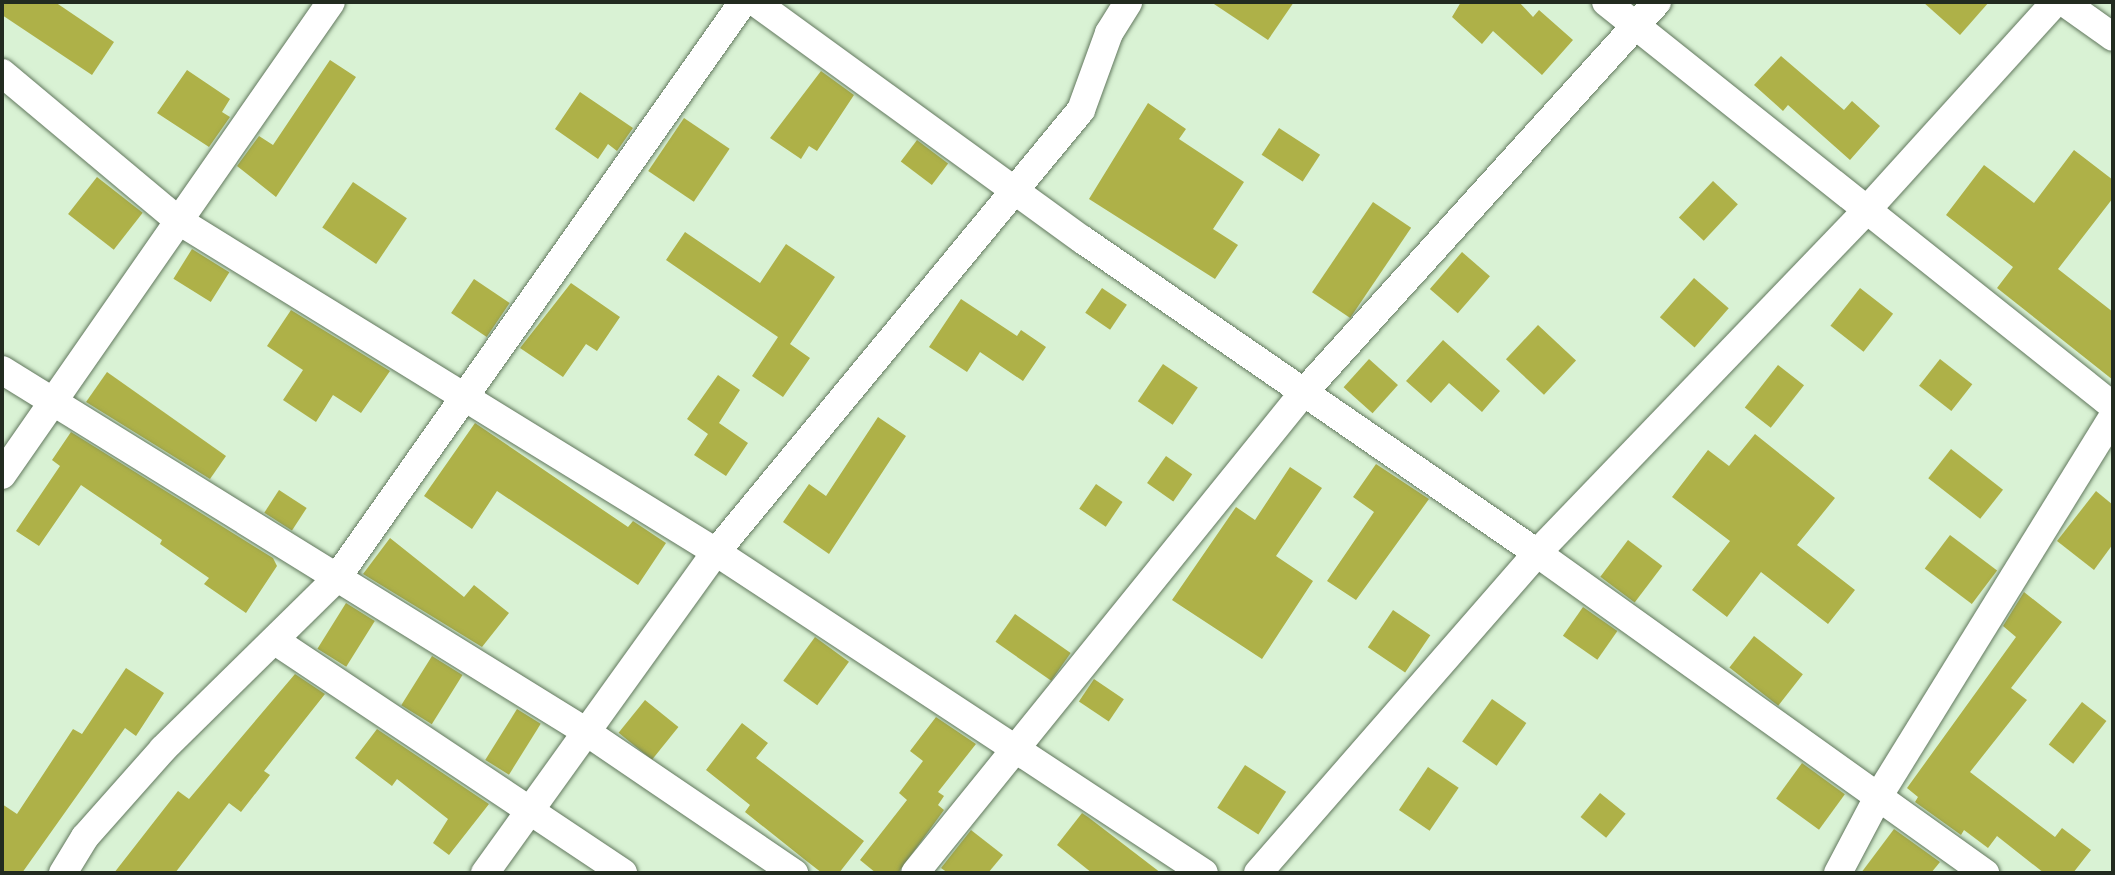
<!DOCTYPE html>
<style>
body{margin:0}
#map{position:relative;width:2115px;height:875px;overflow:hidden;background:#d9f2d4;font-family:"PT Sans",sans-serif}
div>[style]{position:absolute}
.building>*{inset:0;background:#aeb148;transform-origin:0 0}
.roads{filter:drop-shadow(0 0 2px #62785e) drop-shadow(0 0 2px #62785e)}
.minor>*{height:28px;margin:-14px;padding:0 14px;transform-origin:14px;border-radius:14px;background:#fff}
span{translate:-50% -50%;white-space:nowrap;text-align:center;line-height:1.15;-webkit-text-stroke:8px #eafee6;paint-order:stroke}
.frame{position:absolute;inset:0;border:4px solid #222b20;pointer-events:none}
</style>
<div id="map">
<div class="building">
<div style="clip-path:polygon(2px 2px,55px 2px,114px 42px,92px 75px,2px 15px)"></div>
<div style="clip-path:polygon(1211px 2px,1294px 2px,1268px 40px)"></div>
<div style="clip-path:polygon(1461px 2px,1519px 2px,1533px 17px,1539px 10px,1573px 40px,1542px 75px,1493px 31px,1482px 44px,1452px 17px)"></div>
<div style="clip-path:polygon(1923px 2px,1989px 2px,1960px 35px)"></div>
<div style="clip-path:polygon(1781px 56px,1844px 110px,1852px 101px,1880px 126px,1850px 160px,1788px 105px,1783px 111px,1754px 85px)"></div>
<div style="clip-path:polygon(330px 60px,356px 77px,276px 197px,237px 166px,259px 136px,273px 145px)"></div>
<div style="clip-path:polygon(187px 70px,230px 99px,222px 112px,230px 117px,209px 147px,157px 113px)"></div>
<div style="clip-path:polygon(821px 71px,854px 95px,817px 151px,809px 146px,801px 159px,770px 138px)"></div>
<div style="clip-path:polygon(580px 92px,633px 128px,617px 151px,608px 144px,598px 159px,555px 129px)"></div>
<div style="clip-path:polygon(1148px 103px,1186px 129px,1179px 139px,1244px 182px,1213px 229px,1238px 245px,1215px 279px,1089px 199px)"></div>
<div style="left:684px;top:118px;width:55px;height:64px;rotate:34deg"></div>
<div style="left:1279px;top:128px;width:49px;height:32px;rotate:33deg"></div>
<div style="left:917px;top:140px;width:39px;height:27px;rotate:37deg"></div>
<div style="clip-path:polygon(2074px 150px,2113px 180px,2113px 198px,2058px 269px,2113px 312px,2113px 380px,1997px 288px,2013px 267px,1946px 215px,1984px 165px,2034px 203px)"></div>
<div style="left:97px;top:177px;width:58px;height:47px;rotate:38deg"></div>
<div style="left:1713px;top:181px;width:34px;height:50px;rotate:43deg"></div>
<div style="left:353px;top:182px;width:65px;height:55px;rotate:34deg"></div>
<div style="left:1373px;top:202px;width:46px;height:109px;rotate:34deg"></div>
<div style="clip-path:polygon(685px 232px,760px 283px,786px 244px,835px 277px,790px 344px,810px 358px,783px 397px,752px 376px,778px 337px,666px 260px)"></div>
<div style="left:192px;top:249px;width:44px;height:35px;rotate:32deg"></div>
<div style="left:1462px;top:252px;width:37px;height:49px;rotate:41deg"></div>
<div style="left:1694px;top:278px;width:46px;height:52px;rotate:41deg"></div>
<div style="left:474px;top:279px;width:43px;height:41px;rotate:34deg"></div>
<div style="clip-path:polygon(571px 283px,620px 317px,597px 351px,586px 344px,563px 377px,520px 348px)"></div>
<div style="left:1102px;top:288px;width:30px;height:30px;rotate:34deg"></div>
<div style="left:1860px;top:288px;width:42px;height:48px;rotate:38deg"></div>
<div style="clip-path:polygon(961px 299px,1017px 336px,1021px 330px,1046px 347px,1023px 381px,980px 352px,967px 372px,929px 347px)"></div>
<div style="clip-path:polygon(291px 310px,390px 371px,361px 413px,333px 395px,316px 422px,283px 400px,303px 370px,267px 346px)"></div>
<div style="left:1538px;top:325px;width:52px;height:47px;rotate:43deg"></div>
<div style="clip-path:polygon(1443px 340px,1500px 391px,1482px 412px,1449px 383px,1431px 403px,1406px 381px)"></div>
<div style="left:1369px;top:359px;width:39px;height:38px;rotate:42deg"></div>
<div style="left:1940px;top:359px;width:41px;height:34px;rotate:38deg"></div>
<div style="left:1163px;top:364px;width:42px;height:45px;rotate:34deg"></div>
<div style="left:1778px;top:365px;width:33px;height:54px;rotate:38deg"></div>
<div style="clip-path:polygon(107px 372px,226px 456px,210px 479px,86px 402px)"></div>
<div style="clip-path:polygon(718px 375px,740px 390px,719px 423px,748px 443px,726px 476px,694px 455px,708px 434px,687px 419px)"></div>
<div style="clip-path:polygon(878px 417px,906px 436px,829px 554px,783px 522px,809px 484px,826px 496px)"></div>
<div style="clip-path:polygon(475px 423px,628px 527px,633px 521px,666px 543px,638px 585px,497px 491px,472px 529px,424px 496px)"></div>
<div style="clip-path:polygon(71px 432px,273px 558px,277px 566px,246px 613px,204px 584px,209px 578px,160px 544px,162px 540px,81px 485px,39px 546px,16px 531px,60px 466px,52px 460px)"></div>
<div style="clip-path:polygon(1755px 434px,1835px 498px,1797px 545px,1855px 590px,1828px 624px,1761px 572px,1727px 617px,1692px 590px,1730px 541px,1672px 497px,1708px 450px,1729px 466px)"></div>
<div style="left:1951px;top:449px;width:66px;height:37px;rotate:38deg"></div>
<div style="left:1166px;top:456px;width:32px;height:33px;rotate:35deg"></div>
<div style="clip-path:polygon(1376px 464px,1429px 499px,1356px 600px,1327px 581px,1374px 512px,1353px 497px)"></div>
<div style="clip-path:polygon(1290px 467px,1322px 488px,1276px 556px,1313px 581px,1262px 659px,1172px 600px,1236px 507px,1255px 520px)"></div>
<div style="left:1096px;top:484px;width:32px;height:30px;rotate:34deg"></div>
<div style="left:279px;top:490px;width:33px;height:27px;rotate:33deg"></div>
<div style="clip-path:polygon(2096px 491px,2113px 505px,2113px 544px,2094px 570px,2057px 541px)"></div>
<div style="left:1950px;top:535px;width:59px;height:42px;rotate:37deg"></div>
<div style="clip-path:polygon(390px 538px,464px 597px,474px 585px,509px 613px,482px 647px,363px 574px)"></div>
<div style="left:1628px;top:540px;width:43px;height:46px;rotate:37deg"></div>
<div style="clip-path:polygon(2024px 592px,2062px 622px,2011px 688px,2027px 700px,1970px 772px,2055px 837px,2062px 828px,2091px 850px,2073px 873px,2044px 873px,1997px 836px,1988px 848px,1964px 830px,1961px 835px,1915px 802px,1918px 797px,1907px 788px,2016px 637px,2003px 626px)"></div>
<div style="left:346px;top:603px;width:34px;height:54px;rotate:32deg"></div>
<div style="left:1583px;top:607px;width:42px;height:35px;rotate:35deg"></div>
<div style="left:1393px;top:610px;width:45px;height:45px;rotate:34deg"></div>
<div style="left:1015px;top:614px;width:68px;height:34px;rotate:35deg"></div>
<div style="left:1754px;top:636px;width:62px;height:40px;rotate:38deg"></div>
<div style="left:815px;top:637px;width:42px;height:54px;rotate:36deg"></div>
<div style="left:432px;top:656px;width:36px;height:58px;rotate:32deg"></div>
<div style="clip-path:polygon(126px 668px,164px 693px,136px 736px,125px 728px,22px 873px,2px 873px,2px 804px,17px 814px,73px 729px,82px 734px)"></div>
<div style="clip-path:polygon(295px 674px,325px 694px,264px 771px,270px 775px,241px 812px,229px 803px,175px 873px,114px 873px,178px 791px,189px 799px)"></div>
<div style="left:1094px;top:679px;width:36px;height:27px;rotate:34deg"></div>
<div style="left:1492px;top:699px;width:42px;height:52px;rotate:35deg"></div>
<div style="left:645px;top:700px;width:43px;height:42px;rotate:39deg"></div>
<div style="left:2082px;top:702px;width:31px;height:54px;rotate:38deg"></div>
<div style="left:517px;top:709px;width:28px;height:60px;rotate:32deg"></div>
<div style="clip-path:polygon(936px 717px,976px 744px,938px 792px,944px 796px,938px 805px,944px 810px,898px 873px,876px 873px,860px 860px,907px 800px,899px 793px,923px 761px,910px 751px)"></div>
<div style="clip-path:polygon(742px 723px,768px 743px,756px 758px,864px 841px,839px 873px,822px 873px,804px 859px,745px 812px,750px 805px,706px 770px)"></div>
<div style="clip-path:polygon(377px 729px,489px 804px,449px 855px,433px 843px,448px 819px,397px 779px,392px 786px,355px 758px)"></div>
<div style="left:1802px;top:763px;width:53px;height:44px;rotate:36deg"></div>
<div style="left:1245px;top:765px;width:49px;height:51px;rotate:33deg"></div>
<div style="left:1428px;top:767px;width:37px;height:52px;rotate:34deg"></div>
<div style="left:1600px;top:793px;width:33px;height:31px;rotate:39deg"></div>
<div style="clip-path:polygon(1082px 813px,1088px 817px,1161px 873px,1092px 873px,1057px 845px)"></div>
<div style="clip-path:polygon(1894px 829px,1940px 862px,1931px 873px,1861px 873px)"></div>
<div style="clip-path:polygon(971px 830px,1003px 855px,988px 873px,948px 873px,941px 868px)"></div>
</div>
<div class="roads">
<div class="minor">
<div style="left:755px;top:2px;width:405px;rotate:36deg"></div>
<div style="left:1083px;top:240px;width:551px;rotate:34.58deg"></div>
<div style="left:1537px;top:553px;width:551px;rotate:35.54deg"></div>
<div style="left:1606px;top:2px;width:648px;rotate:38.55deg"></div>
<div style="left:2064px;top:2px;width:60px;rotate:35.5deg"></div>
<div style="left:2px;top:73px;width:231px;rotate:39.9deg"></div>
<div style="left:179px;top:221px;width:631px;rotate:31.65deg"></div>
<div style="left:716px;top:552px;width:584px;rotate:33.34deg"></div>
<div style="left:2px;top:370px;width:686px;rotate:31.77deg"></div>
<div style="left:585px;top:731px;width:253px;rotate:34.2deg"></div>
<div style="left:2px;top:475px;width:576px;rotate:-55.18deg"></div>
<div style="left:277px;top:642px;width:416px;rotate:33.7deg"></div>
<div style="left:63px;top:873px;width:42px;rotate:-58.6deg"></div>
<div style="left:85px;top:837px;width:118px;rotate:-48.4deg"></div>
<div style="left:163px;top:749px;width:243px;rotate:-44.5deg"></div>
<div style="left:336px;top:579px;width:706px;rotate:-54.8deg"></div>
<div style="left:485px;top:873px;width:395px;rotate:-54.3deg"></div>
<div style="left:716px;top:552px;width:573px;rotate:-50.45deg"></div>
<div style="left:1081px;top:110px;width:82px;rotate:-70deg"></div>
<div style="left:1109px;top:33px;width:36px;rotate:-58deg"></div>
<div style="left:915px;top:873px;width:619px;rotate:-51.04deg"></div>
<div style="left:1304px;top:392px;width:526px;rotate:-47.85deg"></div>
<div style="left:1258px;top:873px;width:425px;rotate:-48.9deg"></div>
<div style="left:1537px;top:553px;width:472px;rotate:-46.1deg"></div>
<div style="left:1864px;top:213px;width:285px;rotate:-47.8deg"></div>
<div style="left:1838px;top:873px;width:86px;rotate:-62.2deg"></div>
<div style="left:1878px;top:797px;width:448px;rotate:-58.3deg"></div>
</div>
</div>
<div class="frame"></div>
</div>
